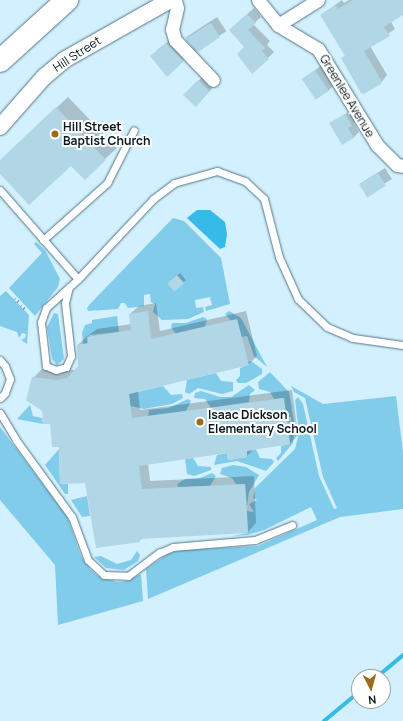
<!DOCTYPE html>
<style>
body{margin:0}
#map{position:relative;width:403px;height:721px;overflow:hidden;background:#d2f0fd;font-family:Manrope,sans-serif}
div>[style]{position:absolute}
.green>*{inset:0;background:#81cceb}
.water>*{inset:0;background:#36bbe8}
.shadow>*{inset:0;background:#0003;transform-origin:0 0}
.stream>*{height:4px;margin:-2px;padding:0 2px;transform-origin:2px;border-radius:2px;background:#36bbe8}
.building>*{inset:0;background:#b1d6e6;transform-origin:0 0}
.path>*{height:2.5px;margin-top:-1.25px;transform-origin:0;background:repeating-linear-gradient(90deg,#8aa2ac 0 1px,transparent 0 4px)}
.roads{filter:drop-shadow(0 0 1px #537584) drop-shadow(0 0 1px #537584)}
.service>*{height:7px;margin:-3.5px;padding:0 3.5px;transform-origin:3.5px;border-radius:3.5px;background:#fff}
.minor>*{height:13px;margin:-6.5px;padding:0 6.5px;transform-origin:6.5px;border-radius:6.5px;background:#fff}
.tertiary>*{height:16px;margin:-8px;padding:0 8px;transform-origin:8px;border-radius:8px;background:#fff}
.motorway>*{height:22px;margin:-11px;padding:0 11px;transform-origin:11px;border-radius:11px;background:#fff}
.dots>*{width:11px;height:11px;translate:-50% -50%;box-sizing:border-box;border:2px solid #fff;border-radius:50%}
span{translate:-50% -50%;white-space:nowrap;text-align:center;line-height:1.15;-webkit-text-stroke:4px #fff;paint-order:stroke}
.street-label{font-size:12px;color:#0a181d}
.poi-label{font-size:12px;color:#0a181d;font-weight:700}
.left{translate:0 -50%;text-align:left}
.north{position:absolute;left:351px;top:669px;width:40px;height:40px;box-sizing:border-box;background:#fff;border:1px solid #9da3a5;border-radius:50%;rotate:174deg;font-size:11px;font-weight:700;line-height:16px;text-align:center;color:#0a181d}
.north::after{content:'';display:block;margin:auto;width:14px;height:18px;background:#9a6c1c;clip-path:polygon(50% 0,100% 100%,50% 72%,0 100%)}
</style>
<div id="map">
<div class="green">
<div style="clip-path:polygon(173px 218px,184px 221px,221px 258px,230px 304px,206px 311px,205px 307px,212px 305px,210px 297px,195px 300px,196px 308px,203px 307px,204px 312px,188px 319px,162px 320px,153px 312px,155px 304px,151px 302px,150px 294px,144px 295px,144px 306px,128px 308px,125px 303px,121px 303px,118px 309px,88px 311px,87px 308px,90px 304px)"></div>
<div style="clip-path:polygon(36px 242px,45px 250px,60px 279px,58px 287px,35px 316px,9px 288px,42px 253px,34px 244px)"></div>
<div style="clip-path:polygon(6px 291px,29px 315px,27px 344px,21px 340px,25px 338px,26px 334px,22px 333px,19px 338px,17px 332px,0 326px,0 296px)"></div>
<div style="clip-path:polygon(229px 311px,241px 318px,267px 367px,254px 356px,247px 336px,241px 337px,237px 320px,231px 321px,225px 314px)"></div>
<div style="clip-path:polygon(54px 313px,58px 314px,64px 359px,57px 365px,52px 359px,47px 327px)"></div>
<div style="clip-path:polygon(117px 316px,119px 332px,89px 335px,84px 356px,82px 333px,85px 325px,92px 323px,92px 320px)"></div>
<div style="clip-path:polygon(203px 317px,207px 319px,205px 327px,176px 334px,171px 327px,172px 323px,186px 323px)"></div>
<div style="clip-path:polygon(251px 361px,262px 369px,262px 374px,246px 383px,238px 383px,236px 380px,240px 376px,240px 368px,248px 365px,248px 362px)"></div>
<div style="clip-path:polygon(270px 372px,289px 392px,295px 428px,292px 428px,291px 417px,286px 417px,283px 398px,274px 399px,270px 392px,259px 389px,258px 382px)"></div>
<div style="clip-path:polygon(216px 373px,221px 381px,233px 382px,233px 391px,222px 394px,198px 388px,189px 394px,185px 392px,187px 380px)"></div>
<div style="clip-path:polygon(249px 385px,255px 390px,250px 394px,249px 402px,211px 408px,205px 399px,194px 398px,195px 393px,201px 391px,220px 397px,231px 397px)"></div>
<div style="clip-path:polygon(163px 386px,171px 395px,182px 394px,183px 398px,172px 404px,144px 409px,130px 406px,129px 394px)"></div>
<div style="clip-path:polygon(291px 386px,323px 404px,396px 396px,403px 452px,403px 509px,340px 517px,148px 599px,146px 569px,169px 553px,181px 550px,258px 546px,317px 520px,311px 507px,264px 530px,247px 535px,232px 536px,248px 533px,247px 511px,254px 512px,249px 504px,257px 500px,253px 498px,255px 488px,295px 449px,299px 433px,295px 400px,298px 397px,303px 404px,319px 476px,334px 509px,337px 508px,323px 477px,305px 398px,294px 392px)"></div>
<div style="clip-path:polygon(188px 399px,191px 401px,186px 411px,148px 416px,149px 410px,169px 408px)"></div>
<div style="clip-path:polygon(30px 405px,33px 416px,42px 418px,43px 424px,17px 419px)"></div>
<div style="clip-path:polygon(0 427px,67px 516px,81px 556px,90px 569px,98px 576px,117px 582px,126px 581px,141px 574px,143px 601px,58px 625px,55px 565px,0 500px)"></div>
<div style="clip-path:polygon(295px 431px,293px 443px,278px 461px,276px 458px,281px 453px,281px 446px,290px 444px,288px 432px)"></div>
<div style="clip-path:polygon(59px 449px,60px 484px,68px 484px,68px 494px,65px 494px,45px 465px)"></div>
<div style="clip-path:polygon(256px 449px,260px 458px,272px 459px,274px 462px,266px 471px,237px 461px,214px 465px,217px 455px,227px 453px,228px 460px,247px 457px,247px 451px)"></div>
<div style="clip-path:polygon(193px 458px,198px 466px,211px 467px,211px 470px,194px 476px,187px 474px,185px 459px)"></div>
<div style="clip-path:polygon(233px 465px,246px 467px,259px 475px,249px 492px,247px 506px,245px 484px,236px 484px,232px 478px,220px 474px,222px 468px)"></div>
<div style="clip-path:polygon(212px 473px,216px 476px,210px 486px,178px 487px,177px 484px,185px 479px,200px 478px)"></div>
<div style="clip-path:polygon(87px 496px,90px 516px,82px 517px,71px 500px)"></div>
<div style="clip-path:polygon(137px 551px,140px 555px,138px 561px,124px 570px,106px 568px,94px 557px,101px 556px,117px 564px,131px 560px)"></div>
</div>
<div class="water">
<div style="clip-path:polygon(197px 210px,210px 210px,225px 222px,227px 234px,225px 247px,220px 249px,187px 218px)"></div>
</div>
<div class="shadow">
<div style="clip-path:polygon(342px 0,344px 3px,349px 0,403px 0,403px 14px,391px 22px,395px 29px,370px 46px,387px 75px,380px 84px,342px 58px,346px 55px,321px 15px)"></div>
<div style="clip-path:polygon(254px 8px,261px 17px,253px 24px,270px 41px,267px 45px,274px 52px,253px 73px,236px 24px)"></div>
<div style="left:217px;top:17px;width:17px;height:37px;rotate:57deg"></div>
<div style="clip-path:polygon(173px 38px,189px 54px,167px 75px,157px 50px)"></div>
<div style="clip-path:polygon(322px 65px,334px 85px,328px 91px,303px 79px)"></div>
<div style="left:204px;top:75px;width:15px;height:28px;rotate:42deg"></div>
<div style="clip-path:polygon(68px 97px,117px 148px,105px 159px,0 172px,0 161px)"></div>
<div style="clip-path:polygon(352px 109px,357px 119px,354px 123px,359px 132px,353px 138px,331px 124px)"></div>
<div style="left:385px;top:168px;width:13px;height:30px;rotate:58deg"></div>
<div style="clip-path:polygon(180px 273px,186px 280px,183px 283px,171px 280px)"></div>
<div style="clip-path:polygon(156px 303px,160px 331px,246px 311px,257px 356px,248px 365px,138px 391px,140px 410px,292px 390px,298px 435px,290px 444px,254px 449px,247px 456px,228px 452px,148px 463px,150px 481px,254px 476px,256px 523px,248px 532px,143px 538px,139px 541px,86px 482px,60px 446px,33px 378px,42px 369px,75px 370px,79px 366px,78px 345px,86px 337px,97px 329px,131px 324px,130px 314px,139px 306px)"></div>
</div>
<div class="stream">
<div style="left:377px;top:677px;width:34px;rotate:-40deg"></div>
<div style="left:324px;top:721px;width:45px;rotate:-39.6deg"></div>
</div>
<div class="building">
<div style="clip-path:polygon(353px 0,403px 0,403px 15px,384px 27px,390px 36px,364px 51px,382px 82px,381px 84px,364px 94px,361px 93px,341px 58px,345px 56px,320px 15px,335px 5px,338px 9px)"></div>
<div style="clip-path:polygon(247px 14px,256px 23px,248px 30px,265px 48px,262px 51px,269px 59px,252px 74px,237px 54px,244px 47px,229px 30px)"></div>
<div style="clip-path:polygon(211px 23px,220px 37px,198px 52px,185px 39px)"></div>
<div style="clip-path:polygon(166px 43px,184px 61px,167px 77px,150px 56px)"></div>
<div style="left:315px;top:70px;width:25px;height:16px;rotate:56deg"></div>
<div style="clip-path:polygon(198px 80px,209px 91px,196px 107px,183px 95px)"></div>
<div style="clip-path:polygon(56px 107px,106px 160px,85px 180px,71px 166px,29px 205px,0 174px,0 160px)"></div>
<div style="clip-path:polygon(345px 114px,352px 126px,348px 128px,354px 138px,342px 145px,329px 123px)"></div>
<div style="left:378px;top:173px;width:15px;height:22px;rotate:58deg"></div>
<div style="left:177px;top:275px;width:11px;height:13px;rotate:49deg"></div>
<div style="clip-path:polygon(148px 311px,151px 339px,237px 319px,249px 365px,129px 394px,132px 418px,284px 398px,290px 444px,247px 451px,247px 457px,228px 460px,227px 453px,139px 466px,142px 489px,245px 484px,248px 533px,140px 539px,140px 542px,96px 548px,85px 483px,60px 484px,59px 447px,52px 447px,50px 424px,43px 424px,42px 411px,26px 400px,32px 377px,57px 380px,67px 378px,78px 366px,77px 345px,88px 343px,87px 337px,131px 330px,129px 314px)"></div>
</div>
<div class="path">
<div style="left:15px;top:298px;width:6px;rotate:45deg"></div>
<div style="left:21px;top:305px;width:6px;rotate:45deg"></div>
<div style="left:290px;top:421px;width:3px;rotate:90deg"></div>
</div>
<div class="roads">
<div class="service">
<div style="left:0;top:190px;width:118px;rotate:48.8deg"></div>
<div style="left:43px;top:240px;width:86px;rotate:-41.7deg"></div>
<div style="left:107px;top:183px;width:59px;rotate:-63deg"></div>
<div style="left:69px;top:287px;width:16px;rotate:104deg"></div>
<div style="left:65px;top:303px;width:53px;rotate:83.5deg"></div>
<div style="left:71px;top:356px;width:12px;rotate:114deg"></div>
<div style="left:66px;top:367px;width:10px;rotate:163deg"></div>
<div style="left:56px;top:370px;width:11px;rotate:-158deg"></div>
<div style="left:46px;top:366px;width:44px;rotate:-96.5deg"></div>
<div style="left:41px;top:322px;width:15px;rotate:-70deg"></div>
<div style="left:46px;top:308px;width:43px;rotate:-42.2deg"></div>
<div style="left:78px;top:279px;width:110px;rotate:-46.8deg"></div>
<div style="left:153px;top:199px;width:26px;rotate:-37deg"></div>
<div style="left:174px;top:183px;width:45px;rotate:-15.6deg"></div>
<div style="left:217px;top:171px;width:30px;rotate:20deg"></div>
<div style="left:245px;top:181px;width:26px;rotate:43deg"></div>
<div style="left:264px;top:199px;width:60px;rotate:75.5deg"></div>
<div style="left:279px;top:257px;width:46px;rotate:65.7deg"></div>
<div style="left:298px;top:299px;width:40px;rotate:44deg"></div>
<div style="left:327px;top:327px;width:28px;rotate:23deg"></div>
<div style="left:353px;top:338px;width:50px;rotate:8deg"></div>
<div style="left:0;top:360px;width:8px;rotate:50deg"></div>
<div style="left:5px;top:366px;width:14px;rotate:69deg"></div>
<div style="left:10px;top:379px;width:15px;rotate:110deg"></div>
<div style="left:5px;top:393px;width:7px;rotate:135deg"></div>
<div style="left:0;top:413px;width:31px;rotate:59deg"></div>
<div style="left:16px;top:440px;width:95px;rotate:54deg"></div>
<div style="left:72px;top:517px;width:46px;rotate:69.6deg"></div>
<div style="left:88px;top:560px;width:22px;rotate:43deg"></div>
<div style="left:104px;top:575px;width:24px;rotate:2deg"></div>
<div style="left:128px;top:576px;width:39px;rotate:-37deg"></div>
<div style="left:159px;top:553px;width:15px;rotate:-23deg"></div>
<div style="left:173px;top:547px;width:82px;rotate:-4.9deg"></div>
<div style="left:255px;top:540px;width:40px;rotate:-22deg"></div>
</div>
<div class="minor">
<div style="left:175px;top:0;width:8px;rotate:76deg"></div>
<div style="left:177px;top:8px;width:22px;rotate:103deg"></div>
<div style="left:172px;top:29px;width:11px;rotate:75deg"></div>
<div style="left:175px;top:40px;width:55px;rotate:46.5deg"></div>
<div style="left:258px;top:0;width:32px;rotate:51deg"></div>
<div style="left:278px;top:25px;width:47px;rotate:31deg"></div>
<div style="left:318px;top:49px;width:113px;rotate:58.4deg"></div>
<div style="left:377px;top:145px;width:28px;rotate:45deg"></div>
<div style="left:397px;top:165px;width:6px;rotate:9deg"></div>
<div style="left:278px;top:25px;width:47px;rotate:-32deg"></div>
</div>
<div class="tertiary">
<div style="left:0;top:127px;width:67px;rotate:-48.7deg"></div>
<div style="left:44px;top:77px;width:26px;rotate:-40deg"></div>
<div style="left:64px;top:60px;width:122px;rotate:-29.5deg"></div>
</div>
<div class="motorway">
<div style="left:0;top:61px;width:91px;rotate:-42.3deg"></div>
</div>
</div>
<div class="dots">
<div style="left:55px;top:134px;background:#9a6c1c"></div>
<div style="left:200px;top:422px;background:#9a6c1c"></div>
</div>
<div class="street-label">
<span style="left:77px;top:54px;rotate:-33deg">Hill Street</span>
<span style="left:347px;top:96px;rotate:59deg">Greenlee Avenue</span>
</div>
<div class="poi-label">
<span class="left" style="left:63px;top:134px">Hill Street<br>Baptist Church</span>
<span class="left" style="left:208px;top:422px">Isaac Dickson<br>Elementary School</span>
</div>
<div class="north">N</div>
</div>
